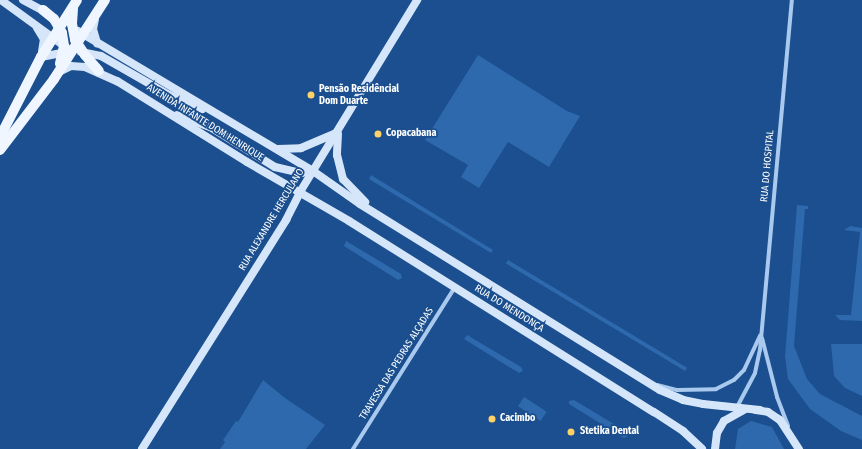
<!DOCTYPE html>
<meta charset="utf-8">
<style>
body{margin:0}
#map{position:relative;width:862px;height:449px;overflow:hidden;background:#1b4f8f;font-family:"Fira Sans Condensed",sans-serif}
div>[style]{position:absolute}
.green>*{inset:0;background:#2e69ad;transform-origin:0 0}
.street>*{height:4px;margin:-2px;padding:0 2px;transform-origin:2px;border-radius:2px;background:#a9c9ee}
.secondary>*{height:8px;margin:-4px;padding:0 4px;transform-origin:4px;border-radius:4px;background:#d6e6fa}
.primary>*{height:10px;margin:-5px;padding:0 5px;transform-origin:5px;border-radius:5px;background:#f0f6ff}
.dots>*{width:11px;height:11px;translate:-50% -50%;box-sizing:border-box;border:2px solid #1b4f8f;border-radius:50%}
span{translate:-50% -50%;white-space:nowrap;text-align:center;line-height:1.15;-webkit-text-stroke:3.5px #1b4f8f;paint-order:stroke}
.poi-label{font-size:10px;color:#fff;font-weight:700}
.left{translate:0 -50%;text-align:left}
.street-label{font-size:10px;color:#fff}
</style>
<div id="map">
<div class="green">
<div style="clip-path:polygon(478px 55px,567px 111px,580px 116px,549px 167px,508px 142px,479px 188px,461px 177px,468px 165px,425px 140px)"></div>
<div style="clip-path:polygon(371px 175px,493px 250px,491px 253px,369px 179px)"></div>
<div style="clip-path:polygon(797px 205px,808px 206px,808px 209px,805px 209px,794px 346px,807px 379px,820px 394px,862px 416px,862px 440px,841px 431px,810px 409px,788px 379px,785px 356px)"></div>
<div style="clip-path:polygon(850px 226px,862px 228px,862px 321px,840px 320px,835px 315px,851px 315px,860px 232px,844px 230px)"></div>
<div style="clip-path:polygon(346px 241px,401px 274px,402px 278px,398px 280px,344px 246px)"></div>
<div style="left:508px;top:260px;width:209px;height:4px;rotate:31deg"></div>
<div style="clip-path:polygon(467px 335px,521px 367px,523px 371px,519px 373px,464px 339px)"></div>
<div style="clip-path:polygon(831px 344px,862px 344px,862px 396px,845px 388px,834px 376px)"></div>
<div style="clip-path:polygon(263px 380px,285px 398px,325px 425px,306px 449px,220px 449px,225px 442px,223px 440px,236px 421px,238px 422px)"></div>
<div style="left:524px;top:397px;width:27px;height:11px;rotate:33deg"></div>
<div style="clip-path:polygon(574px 400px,627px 432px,628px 436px,624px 438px,569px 404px,569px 401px)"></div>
<div style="clip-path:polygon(751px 421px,772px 427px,784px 449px,735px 449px,738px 429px)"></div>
</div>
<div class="street">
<div style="left:762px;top:338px;width:61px;rotate:75.7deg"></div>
<div style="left:777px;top:397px;width:31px;rotate:69deg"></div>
<div style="left:657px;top:385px;width:21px;rotate:14deg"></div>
<div style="left:677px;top:390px;width:39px;rotate:-1deg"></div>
<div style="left:716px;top:389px;width:20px;rotate:-27deg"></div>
<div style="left:734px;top:380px;width:14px;rotate:-45deg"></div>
<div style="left:744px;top:370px;width:38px;rotate:-65deg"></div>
<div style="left:737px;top:407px;width:38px;rotate:-62deg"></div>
<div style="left:755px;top:373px;width:24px;rotate:-78deg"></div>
<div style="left:760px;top:350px;width:351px;rotate:-84.8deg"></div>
<div style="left:353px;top:449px;width:191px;rotate:-57.8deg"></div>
</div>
<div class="secondary">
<div style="left:1px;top:0;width:82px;rotate:36deg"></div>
<div style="left:23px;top:0;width:27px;rotate:28deg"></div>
<div style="left:95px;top:19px;width:10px;rotate:101deg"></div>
<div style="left:93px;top:29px;width:15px;rotate:74deg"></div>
<div style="left:37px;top:28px;width:13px;rotate:58deg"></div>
<div style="left:44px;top:39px;width:13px;rotate:99deg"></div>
<div style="left:78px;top:31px;width:274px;rotate:30.8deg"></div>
<div style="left:313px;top:171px;width:57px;rotate:35.1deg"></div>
<div style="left:360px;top:204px;width:353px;rotate:31.8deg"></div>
<div style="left:660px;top:390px;width:25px;rotate:23deg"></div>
<div style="left:683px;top:400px;width:20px;rotate:11deg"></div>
<div style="left:703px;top:404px;width:57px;rotate:6deg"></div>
<div style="left:81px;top:52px;width:20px;rotate:11deg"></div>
<div style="left:101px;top:56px;width:78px;rotate:29.8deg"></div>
<div style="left:169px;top:95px;width:36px;rotate:23deg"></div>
<div style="left:41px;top:57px;width:26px;rotate:-11deg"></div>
<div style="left:59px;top:72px;width:13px;rotate:-27deg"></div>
<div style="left:71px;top:66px;width:14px;rotate:4deg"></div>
<div style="left:85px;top:67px;width:35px;rotate:24deg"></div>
<div style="left:117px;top:81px;width:153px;rotate:31.9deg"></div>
<div style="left:247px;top:162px;width:118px;rotate:30deg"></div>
<div style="left:349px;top:221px;width:360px;rotate:32.1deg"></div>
<div style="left:654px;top:412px;width:35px;rotate:33deg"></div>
<div style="left:683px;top:431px;width:26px;rotate:43deg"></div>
<div style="left:177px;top:115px;width:37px;rotate:20deg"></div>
<div style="left:212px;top:128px;width:74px;rotate:31.8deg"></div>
<div style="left:275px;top:167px;width:27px;rotate:13deg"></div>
<div style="left:301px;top:173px;width:12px;rotate:-9deg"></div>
<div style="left:338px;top:134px;width:21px;rotate:93deg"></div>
<div style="left:337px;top:155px;width:25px;rotate:76deg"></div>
<div style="left:343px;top:179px;width:32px;rotate:46deg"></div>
<div style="left:278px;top:149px;width:23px;rotate:-2deg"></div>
<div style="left:301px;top:148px;width:39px;rotate:-23deg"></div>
<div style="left:756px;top:410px;width:12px;rotate:9deg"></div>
<div style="left:768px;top:412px;width:14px;rotate:34deg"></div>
<div style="left:780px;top:420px;width:35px;rotate:57deg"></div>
<div style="left:142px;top:449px;width:271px;rotate:-57.8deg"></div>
<div style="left:286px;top:220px;width:31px;rotate:-63deg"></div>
<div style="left:300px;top:192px;width:225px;rotate:-58.6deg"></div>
<div style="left:715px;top:449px;width:16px;rotate:-83deg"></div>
<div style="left:717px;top:433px;width:14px;rotate:-60deg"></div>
<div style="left:724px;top:421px;width:23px;rotate:-29deg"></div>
</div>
<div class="primary">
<div style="left:73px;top:9px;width:15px;rotate:94deg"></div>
<div style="left:72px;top:24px;width:16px;rotate:79deg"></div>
<div style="left:75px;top:40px;width:18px;rotate:56deg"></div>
<div style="left:85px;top:55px;width:21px;rotate:49deg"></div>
<div style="left:43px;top:10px;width:14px;rotate:39deg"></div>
<div style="left:54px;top:19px;width:16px;rotate:60deg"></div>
<div style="left:62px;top:33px;width:13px;rotate:81deg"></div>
<div style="left:64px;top:46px;width:18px;rotate:103deg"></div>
<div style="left:0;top:137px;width:90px;rotate:-62.9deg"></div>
<div style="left:41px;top:57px;width:67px;rotate:-57.7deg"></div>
<div style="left:0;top:150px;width:89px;rotate:-52.7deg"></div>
<div style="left:54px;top:79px;width:94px;rotate:-57.2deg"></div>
</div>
<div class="dots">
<div style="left:311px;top:95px;background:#ffd166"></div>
<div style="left:378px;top:134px;background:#ffd166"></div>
<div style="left:492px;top:419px;background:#ffd166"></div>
<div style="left:571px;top:432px;background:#ffd166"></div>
</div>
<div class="poi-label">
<span class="left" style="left:319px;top:95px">Pensão Residêncial<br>Dom Duarte</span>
<span class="left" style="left:386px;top:134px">Copacabana</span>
<span class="left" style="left:500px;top:419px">Cacimbo</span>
<span class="left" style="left:580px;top:432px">Stetika Dental</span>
</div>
<div class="street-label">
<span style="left:205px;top:123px;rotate:32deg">AVENIDA INFANTE DOM HENRIQUE</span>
<span style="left:768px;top:166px;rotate:-85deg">RUA DO HOSPITAL</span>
<span style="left:272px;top:220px;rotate:-59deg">RUA ALEXANDRE HERCULANO</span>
<span style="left:509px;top:309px;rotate:32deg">RUA DO MENDONÇA</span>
<span style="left:397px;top:364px;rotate:-58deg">TRAVESSA DAS PEDRAS ALÇADAS</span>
</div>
</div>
